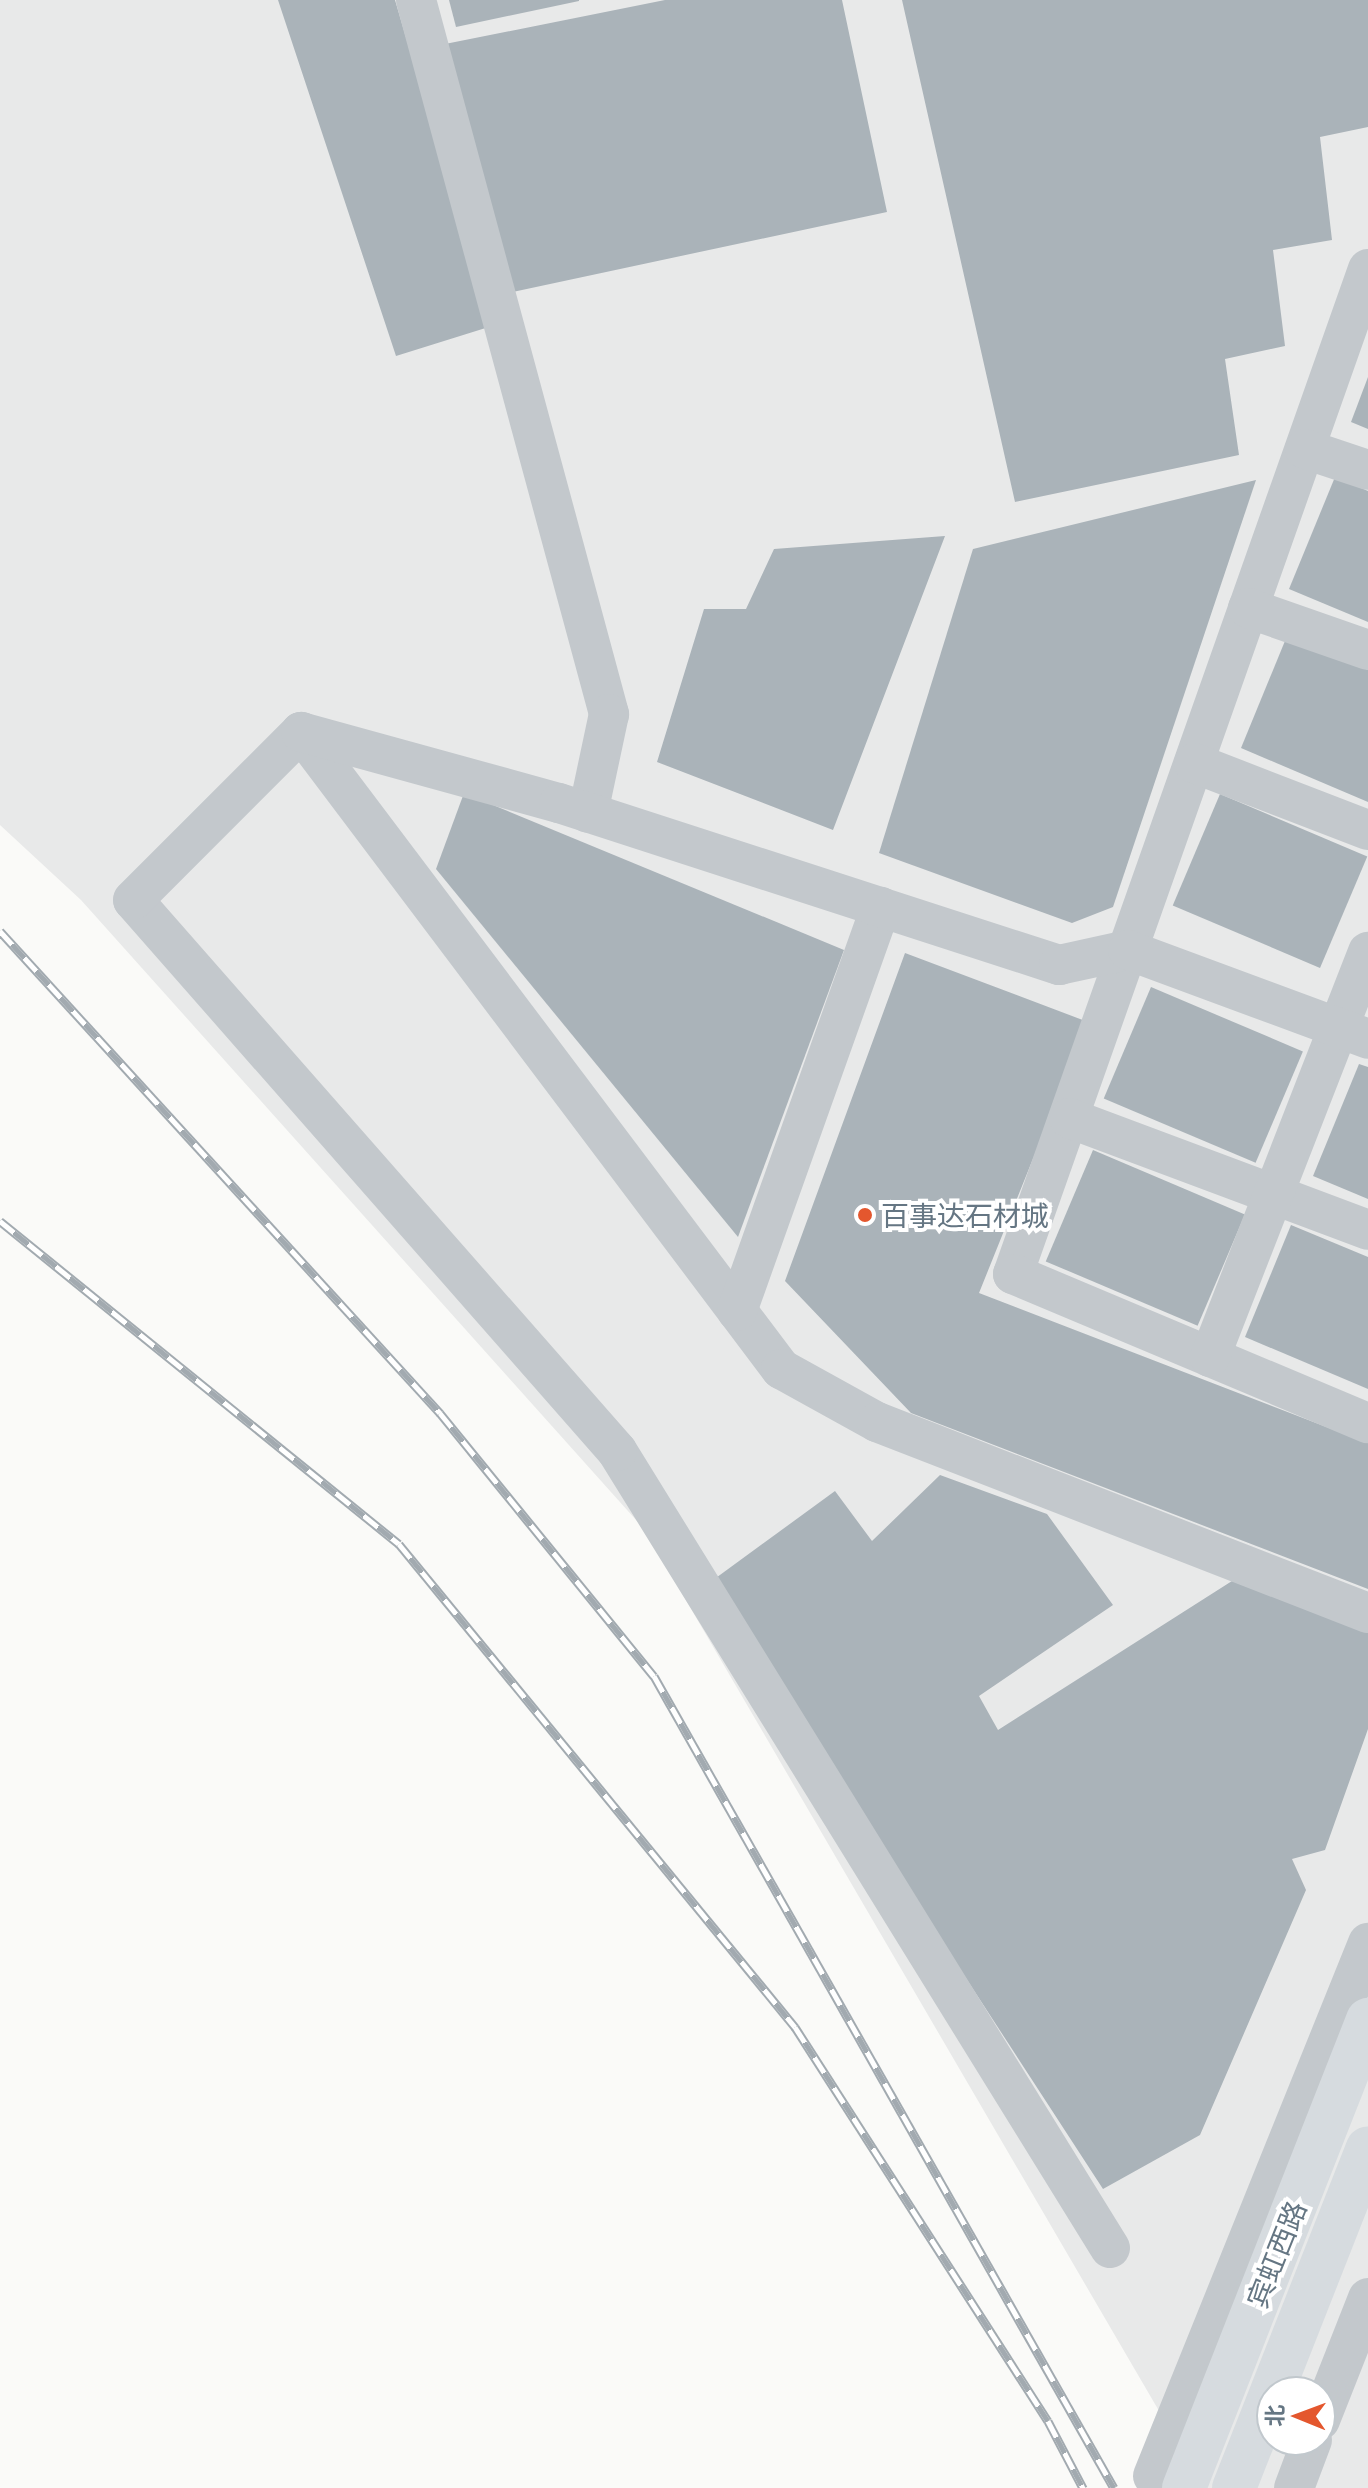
<!DOCTYPE html>
<meta charset="utf-8">
<style>
body{margin:0}
#map{position:relative;width:1368px;height:2488px;overflow:hidden;background:#fafaf8;font-family:Barlow,"Noto Sans SC",sans-serif}
div>[style]{position:absolute}
.built>*{inset:0;background:#e8e9e9}
.building>*{inset:0;background:#aab3b9;transform-origin:0 0}
.minor>*{height:40px;margin:-20px;padding:0 20px;transform-origin:20px;border-radius:20px;background:#c3c8cc}
.major>*{height:44px;margin:-22px;padding:0 22px;transform-origin:22px;border-radius:22px;background:#d6dbdf}
.rail>*{height:9px;margin-top:-4.5px;transform-origin:0;background:repeating-linear-gradient(90deg,#fff 0 18px,#a2aab0 0 36px);box-sizing:border-box;border-block:2px solid #a2aab0}
.dots>*{width:22px;height:22px;translate:-50% -50%;box-sizing:border-box;border:4px solid #fff;border-radius:50%}
span{translate:-50% -50%;white-space:nowrap;text-align:center;line-height:1.15;-webkit-text-stroke:8px #fff;paint-order:stroke}
.poi-label{font-size:28px;color:#657683}
.left{translate:0 -50%;text-align:left}
.street-label{font-size:28px;color:#657683}
.north{position:absolute;left:1256px;top:2376px;width:80px;height:80px;box-sizing:border-box;background:#fff;border:2px solid #c1c8cd;border-radius:50%;rotate:271deg;font-size:22px;font-weight:700;line-height:32px;text-align:center;color:#657683}
.north::after{content:'';display:block;margin:auto;width:28px;height:36px;background:#e4572e;clip-path:polygon(50% 0,100% 100%,50% 72%,0 100%)}
</style>
<div id="map">
<div class="built">
<div style="clip-path:polygon(evenodd,0 0,1368px 0,1368px 2488px,1204px 2488px,645px 1530px,81px 900px,0 825px,0 0,1272px 2392px,1320px 2392px,1320px 2440px,1272px 2440px,1272px 2392px)"></div>
</div>
<div class="building">
<div style="clip-path:polygon(278px 0,395px 0,410px 51px,665px 0,842px 0,887px 212px,484px 298px,492px 326px,396px 356px)"></div>
<div style="clip-path:polygon(449px 0,579px 0,579px 1px,456px 27px)"></div>
<div style="clip-path:polygon(902px 0,1368px 0,1368px 127px,1320px 137px,1332px 240px,1273px 250px,1285px 346px,1225px 359px,1239px 455px,1015px 502px)"></div>
<div style="clip-path:polygon(1368px 377px,1368px 429px,1351px 422px)"></div>
<div style="clip-path:polygon(1335px 477px,1368px 491px,1368px 622px,1289px 589px)"></div>
<div style="clip-path:polygon(1256px 480px,1113px 907px,1072px 923px,879px 853px,973px 549px)"></div>
<div style="clip-path:polygon(945px 536px,833px 830px,657px 762px,704px 609px,746px 609px,774px 549px)"></div>
<div style="clip-path:polygon(1287px 636px,1368px 670px,1368px 802px,1241px 748px)"></div>
<div style="clip-path:polygon(464px 793px,844px 950px,738px 1237px,436px 869px)"></div>
<div style="left:1220px;top:794px;width:160px;height:121px;rotate:23deg"></div>
<div style="clip-path:polygon(905px 953px,1088px 1022px,979px 1293px,1368px 1443px,1368px 1589px,911px 1413px,785px 1281px)"></div>
<div style="left:1151px;top:987px;width:165px;height:121px;rotate:23deg"></div>
<div style="clip-path:polygon(1359px 1064px,1368px 1067px,1368px 1199px,1313px 1176px)"></div>
<div style="left:1093px;top:1150px;width:165px;height:121px;rotate:23deg"></div>
<div style="clip-path:polygon(1291px 1225px,1368px 1257px,1368px 1389px,1245px 1337px)"></div>
<div style="clip-path:polygon(940px 1475px,1047px 1514px,1113px 1605px,979px 1696px,998px 1730px,1232px 1581px,1368px 1633px,1368px 1729px,1325px 1850px,1292px 1859px,1306px 1890px,1200px 2135px,1103px 2189px,709px 1583px,835px 1491px,872px 1541px)"></div>
</div>
<div class="minor">
<div style="left:416px;top:0;width:740px;rotate:74.87deg"></div>
<div style="left:609px;top:714px;width:101px;rotate:102deg"></div>
<div style="left:1368px;top:269px;width:1066px;rotate:109.45deg"></div>
<div style="left:1013px;top:1274px;width:385px;rotate:22.8deg"></div>
<div style="left:1305px;top:449px;width:66px;rotate:18.4deg"></div>
<div style="left:1248px;top:608px;width:127px;rotate:19.3deg"></div>
<div style="left:301px;top:732px;width:798px;rotate:53deg"></div>
<div style="left:781px;top:1369px;width:110px;rotate:28.9deg"></div>
<div style="left:877px;top:1422px;width:527px;rotate:21.26deg"></div>
<div style="left:1194px;top:763px;width:186px;rotate:21.1deg"></div>
<div style="left:1069px;top:1118px;width:319px;rotate:20.5deg"></div>
<div style="left:737px;top:1311px;width:429px;rotate:-70.4deg"></div>
<div style="left:1210px;top:1357px;width:435px;rotate:-68.7deg"></div>
<div style="left:1110px;top:2248px;width:937px;rotate:-121.74deg"></div>
<div style="left:617px;top:1451px;width:733px;rotate:-131.3deg"></div>
<div style="left:133px;top:900px;width:238px;rotate:-45deg"></div>
<div style="left:301px;top:732px;width:268px;rotate:15.4deg"></div>
<div style="left:559px;top:803px;width:526px;rotate:17.95deg"></div>
<div style="left:1059px;top:965px;width:71px;rotate:-12.3deg"></div>
<div style="left:1128px;top:950px;width:256px;rotate:20.3deg"></div>
<div style="left:1320px;top:2420px;width:131px;rotate:-68.5deg"></div>
<div style="left:1153px;top:2476px;width:575px;rotate:-68.03deg"></div>
<div style="left:1294px;top:2488px;width:51px;rotate:-69.4deg"></div>
</div>
<div class="major">
<div style="left:1184px;top:2488px;width:503px;rotate:-68.54deg"></div>
<div style="left:1234px;top:2488px;width:365px;rotate:-68.5deg"></div>
</div>
<div class="rail">
<div style="left:0;top:931px;width:653px;rotate:47.61deg"></div>
<div style="left:440px;top:1413px;width:339px;rotate:50.9deg"></div>
<div style="left:654px;top:1676px;width:933px;rotate:60.47deg"></div>
<div style="left:0;top:1221px;width:513px;rotate:38.99deg"></div>
<div style="left:399px;top:1544px;width:625px;rotate:50.65deg"></div>
<div style="left:795px;top:2027px;width:468px;rotate:57.3deg"></div>
<div style="left:1048px;top:2421px;width:76px;rotate:62.4deg"></div>
</div>
<div class="dots">
<div style="left:865px;top:1215px;background:#e4572e"></div>
</div>
<div class="poi-label">
<span class="left" style="left:881px;top:1215px">百事达石材城</span>
</div>
<div class="street-label">
<span style="left:1276px;top:2254px;rotate:-68deg">宾虹西路</span>
</div>
<div class="north">北</div>
</div>
